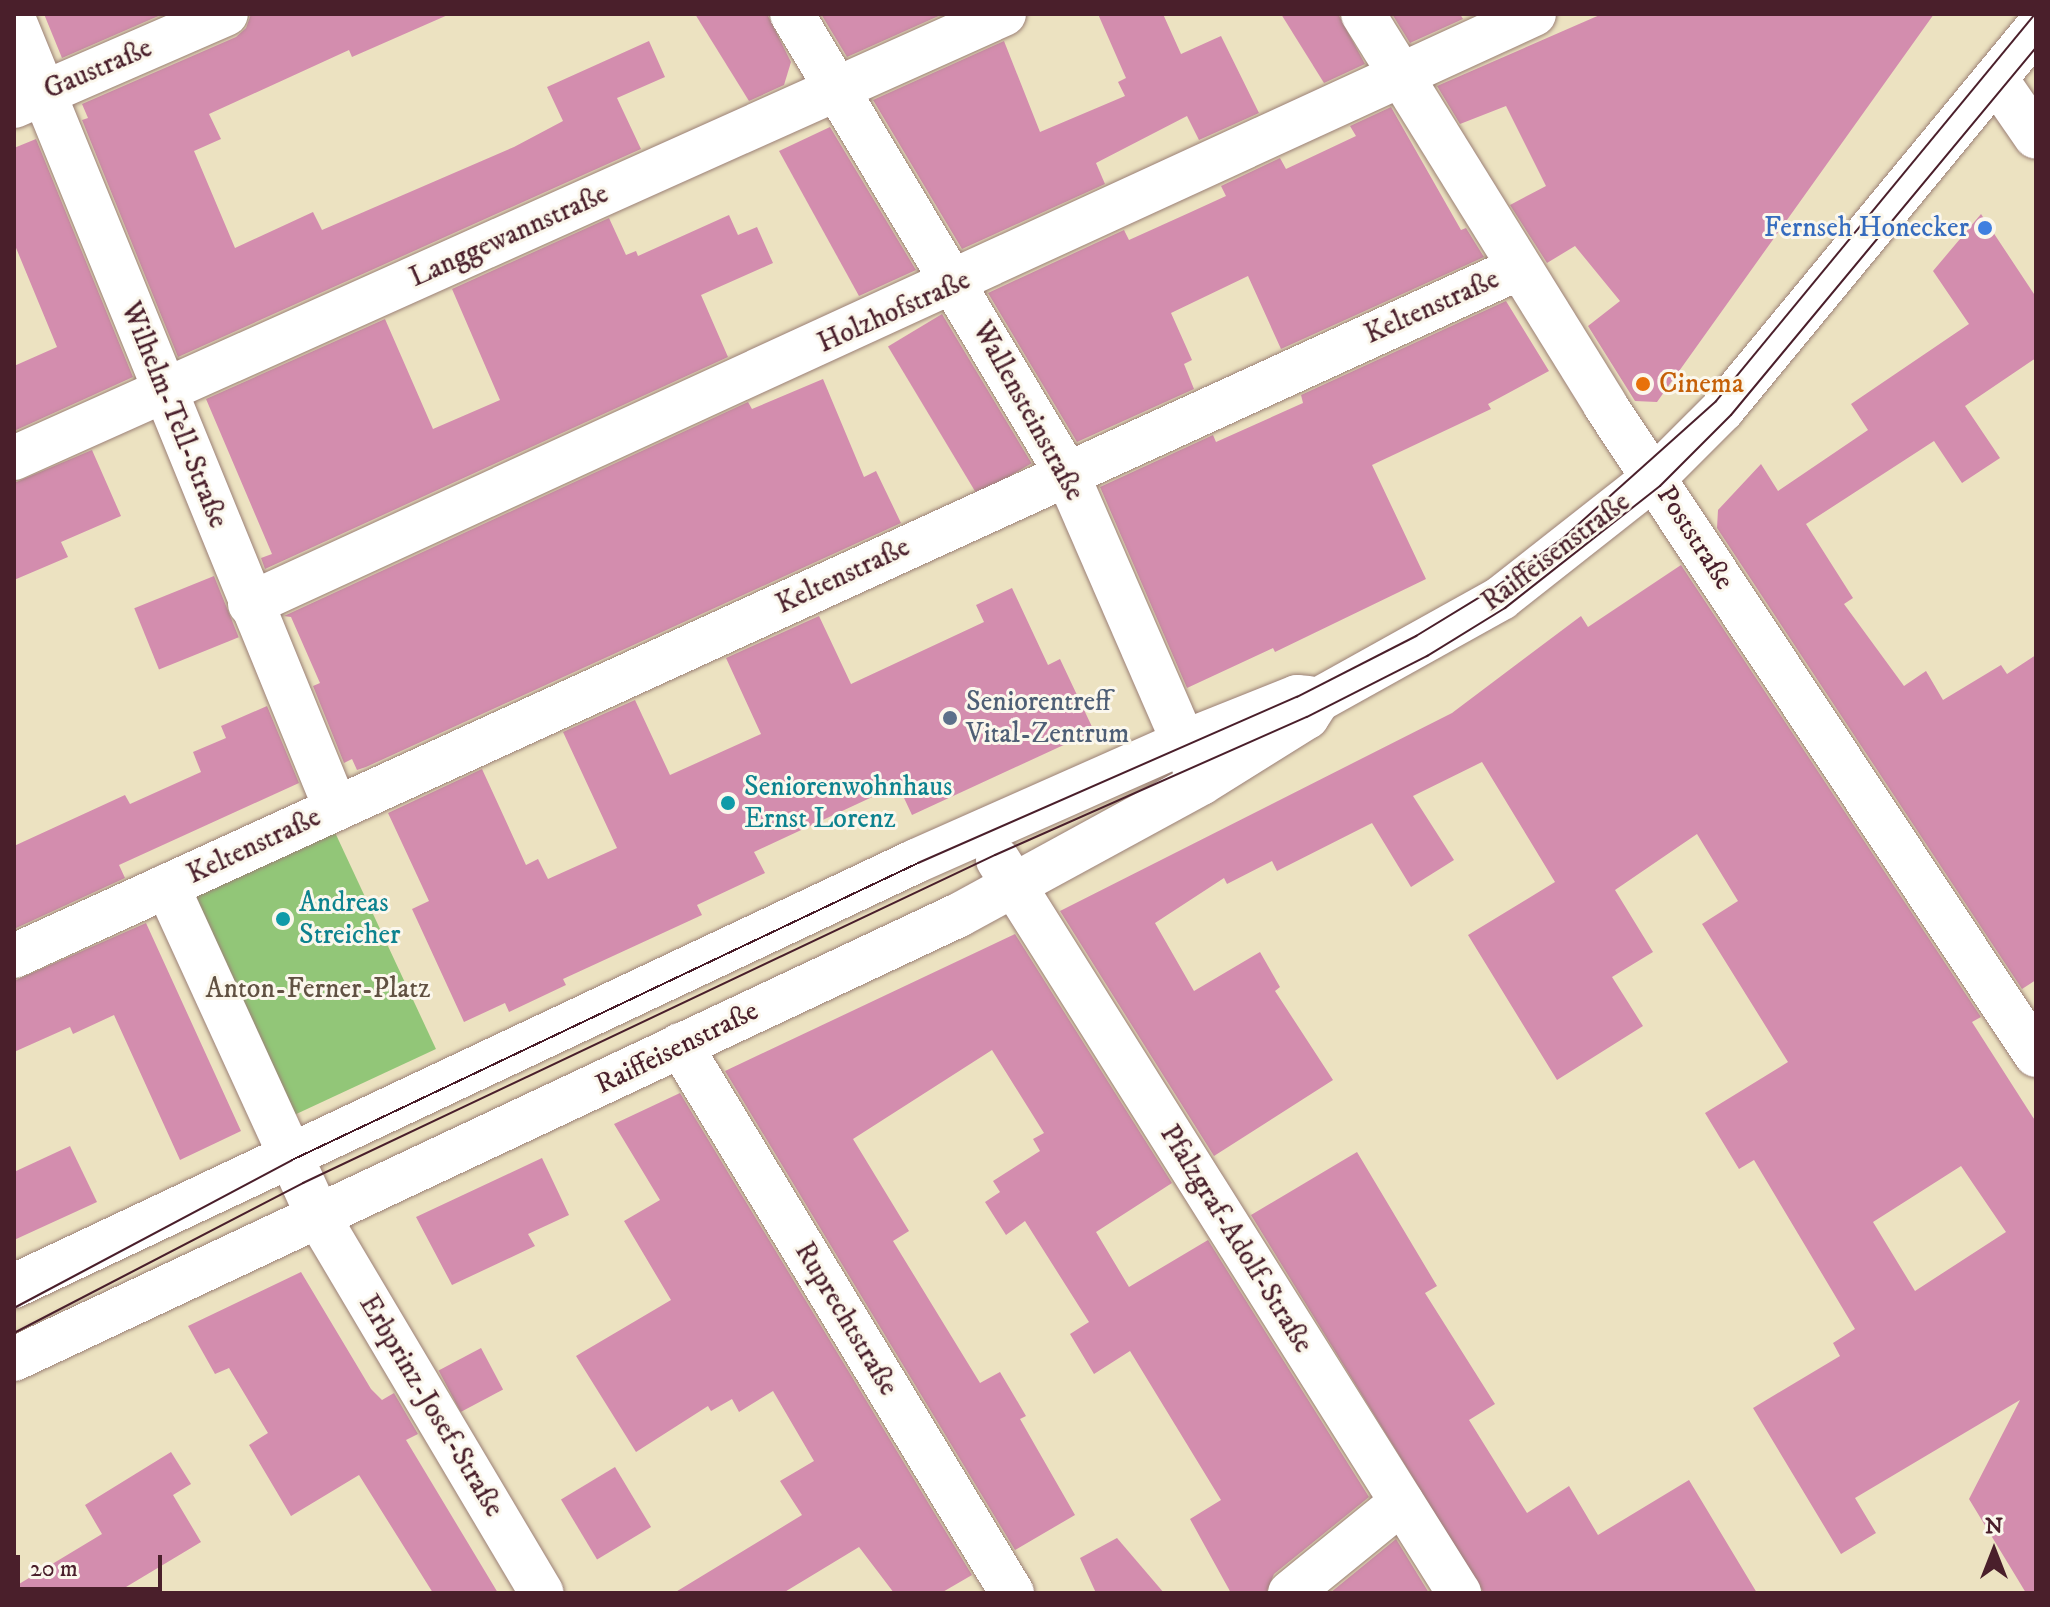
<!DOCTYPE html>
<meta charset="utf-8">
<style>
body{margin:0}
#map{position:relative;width:2050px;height:1607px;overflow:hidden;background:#ece2c1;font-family:"IM FELL DW Pica",serif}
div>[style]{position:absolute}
.green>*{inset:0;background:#92c678;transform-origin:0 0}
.building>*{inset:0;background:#d38dae;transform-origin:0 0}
.roads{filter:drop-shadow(0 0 2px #9b8076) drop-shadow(0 0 2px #9b8076)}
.minor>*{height:44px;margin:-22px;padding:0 22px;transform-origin:22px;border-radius:22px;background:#fff}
.tram>*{height:2px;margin:-1px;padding:0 1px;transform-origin:1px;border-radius:1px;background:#4a1f2b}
.dots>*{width:22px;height:22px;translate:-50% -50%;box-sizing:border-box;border:4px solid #fbf7ec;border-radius:50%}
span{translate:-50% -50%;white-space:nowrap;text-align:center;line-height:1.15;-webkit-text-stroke:6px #fbf7ec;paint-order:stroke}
.street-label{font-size:28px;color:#4a1f2b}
.shop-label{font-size:28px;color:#366cbe}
.right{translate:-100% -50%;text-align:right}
.food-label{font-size:28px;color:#c56008}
.left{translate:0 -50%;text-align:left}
.service-label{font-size:28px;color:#4e5e75}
.culture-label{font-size:28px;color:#0d838f}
.park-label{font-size:28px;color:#605142}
.frame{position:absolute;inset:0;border:16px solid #4a1f2b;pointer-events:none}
.north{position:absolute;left:1954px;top:1511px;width:80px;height:80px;-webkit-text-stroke:6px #fbf7ec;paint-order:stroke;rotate:0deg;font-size:22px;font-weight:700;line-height:32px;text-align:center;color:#4a1f2b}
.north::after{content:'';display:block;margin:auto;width:28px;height:36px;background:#4a1f2b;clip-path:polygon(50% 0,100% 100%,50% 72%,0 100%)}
.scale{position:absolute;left:16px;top:1555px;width:146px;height:36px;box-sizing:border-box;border:4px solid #4a1f2b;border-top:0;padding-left:10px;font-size:24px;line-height:28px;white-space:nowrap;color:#4a1f2b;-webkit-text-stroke:6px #fbf7ec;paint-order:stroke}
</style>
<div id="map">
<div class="green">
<div style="left:332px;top:826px;width:246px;height:160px;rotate:65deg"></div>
</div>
<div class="building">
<div style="clip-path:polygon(44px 14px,163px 14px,62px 58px)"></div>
<div style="clip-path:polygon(251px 14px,450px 14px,352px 57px,349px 50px,209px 114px,221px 139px,194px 151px,235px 248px,313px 212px,322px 230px,514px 147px,563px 121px,547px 87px,649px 41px,665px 77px,617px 98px,641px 149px,178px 357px,82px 120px,88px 118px,82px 104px,236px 37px,246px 28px)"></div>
<div style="clip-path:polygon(695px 14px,767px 14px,791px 62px,784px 85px,749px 101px)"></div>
<div style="clip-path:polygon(821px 14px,943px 14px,847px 57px)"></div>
<div style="clip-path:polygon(1098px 14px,1163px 14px,1181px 54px,1221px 36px,1259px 113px,1199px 140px,1187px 116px,1096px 163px,1105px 184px,962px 249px,873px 100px,1004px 41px,1040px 132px,1125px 96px,1118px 82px,1126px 78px)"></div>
<div style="clip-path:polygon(1281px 14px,1338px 14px,1365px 64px,1324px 83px)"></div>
<div style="clip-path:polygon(1392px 14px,1460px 14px,1463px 19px,1410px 43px)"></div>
<div style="clip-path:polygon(1602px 14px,1934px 14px,1657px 402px,1635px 401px,1588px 326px,1620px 301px,1575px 246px,1547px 263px,1510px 205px,1546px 186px,1506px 106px,1460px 124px,1437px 86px)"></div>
<div style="clip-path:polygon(1391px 107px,1461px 230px,1466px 228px,1484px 257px,1281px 349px,1248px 276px,1171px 313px,1192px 360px,1184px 364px,1194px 389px,1077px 442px,988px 293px,1124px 230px,1129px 240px,1191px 212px,1226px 196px,1221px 186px,1280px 158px,1286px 169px,1356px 136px,1350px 126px)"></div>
<div style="clip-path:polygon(830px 127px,916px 270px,859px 296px,779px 151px)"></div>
<div style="clip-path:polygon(36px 139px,133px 377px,14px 431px,14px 366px,57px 347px,14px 243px,14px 148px)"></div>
<div style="clip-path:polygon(1981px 214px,2036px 297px,2036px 358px,1965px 406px,2000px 458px,1962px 483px,1934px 441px,1806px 524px,1853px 598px,1844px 604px,1904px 686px,1926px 671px,1943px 700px,2001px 665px,2007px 674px,2036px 655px,2036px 980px,2022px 989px,1717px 528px,1718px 510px,1761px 464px,1778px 491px,1868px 430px,1851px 404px,1969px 324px,1933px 271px)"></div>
<div style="clip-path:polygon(729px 215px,738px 235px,757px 227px,773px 263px,701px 295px,728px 357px,265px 569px,261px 558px,272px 554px,206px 399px,385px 319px,433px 429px,500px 400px,452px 289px,609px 218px,626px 255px,636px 251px,638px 256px)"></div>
<div style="clip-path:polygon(1506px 301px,1549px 371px,1488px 404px,1491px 409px,1372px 465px,1426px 579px,1275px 652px,1273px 648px,1187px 688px,1100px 487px,1213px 435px,1216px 442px,1303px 403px,1301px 395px)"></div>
<div style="left:942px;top:314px;width:174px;height:63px;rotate:59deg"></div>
<div style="clip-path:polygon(823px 379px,864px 477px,876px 471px,901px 523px,366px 767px,357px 770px,352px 759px,344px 763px,313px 686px,320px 683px,291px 617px,284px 616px,748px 402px,752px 409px)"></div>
<div style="clip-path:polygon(92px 450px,121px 516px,61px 542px,68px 557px,14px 580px,14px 483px)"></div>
<div style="clip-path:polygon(evenodd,1681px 565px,1981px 1017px,1972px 1022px,2036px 1122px,2036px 1593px,2026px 1593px,1969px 1499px,2020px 1400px,1855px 1498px,1876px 1533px,1841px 1554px,1753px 1408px,1840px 1356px,1833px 1343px,1855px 1329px,1754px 1160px,1739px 1169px,1705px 1113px,1788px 1062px,1702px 924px,1738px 901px,1697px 834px,1615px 890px,1653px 952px,1612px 977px,1643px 1026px,1557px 1080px,1468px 935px,1555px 882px,1482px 762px,1413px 796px,1454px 860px,1411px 887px,1372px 823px,1277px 871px,1272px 861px,1227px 884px,1224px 878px,1155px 923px,1194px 991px,1260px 952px,1280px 987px,1275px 991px,1333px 1080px,1214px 1156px,1060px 911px,1452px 713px,1581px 616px,1588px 627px,1681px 565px,1961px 1166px,2006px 1232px,1915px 1291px,1873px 1222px,1961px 1166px)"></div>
<div style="left:214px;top:576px;width:66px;height:86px;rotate:68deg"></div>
<div style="clip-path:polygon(1012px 588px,1048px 665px,1060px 659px,1094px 731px,912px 815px,898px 785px,754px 852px,765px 873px,697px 905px,702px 915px,563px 979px,566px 985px,509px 1012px,505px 1003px,464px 1022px,412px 909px,429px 901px,388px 813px,482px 769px,526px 865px,538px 859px,548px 879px,617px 848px,563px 732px,635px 700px,670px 775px,761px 734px,726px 658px,819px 616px,851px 684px,984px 622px,976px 605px)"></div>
<div style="clip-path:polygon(267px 706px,299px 783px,119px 865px,125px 878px,14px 929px,14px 846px,125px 795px,130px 804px,201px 772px,193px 752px,226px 738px,221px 726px)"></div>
<div style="clip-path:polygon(146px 923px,241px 1131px,180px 1160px,114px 1015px,73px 1034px,70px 1027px,14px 1052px,14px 981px)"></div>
<div style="clip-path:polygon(1015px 934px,1172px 1183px,1096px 1232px,1129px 1287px,1208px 1240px,1369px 1497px,1274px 1574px,1266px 1593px,1231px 1593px,1190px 1519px,1221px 1500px,1130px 1351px,1094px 1374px,1070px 1334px,1089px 1322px,1025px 1221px,1006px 1235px,985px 1202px,1000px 1192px,993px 1181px,1040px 1151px,1033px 1139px,1044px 1133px,992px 1050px,853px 1139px,909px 1231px,893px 1241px,980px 1383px,1000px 1372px,1026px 1416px,1020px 1419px,1075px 1515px,1015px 1550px,725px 1071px)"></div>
<div style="clip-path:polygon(680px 1093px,972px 1575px,941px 1593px,894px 1593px,859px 1547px,783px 1593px,674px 1593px,802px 1515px,780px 1481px,814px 1461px,773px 1391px,739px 1412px,732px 1399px,711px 1411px,708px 1406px,636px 1452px,576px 1356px,671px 1300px,624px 1221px,660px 1200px,614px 1124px)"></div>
<div style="clip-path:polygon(70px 1146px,97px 1202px,14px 1240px,14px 1172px)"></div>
<div style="clip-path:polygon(1357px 1152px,1437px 1286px,1425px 1293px,1495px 1404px,1469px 1420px,1527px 1513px,1569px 1486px,1598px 1535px,1689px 1480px,1757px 1593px,1484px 1593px,1251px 1215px)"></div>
<div style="clip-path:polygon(542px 1158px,569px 1215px,528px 1234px,535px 1246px,452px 1285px,416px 1217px)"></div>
<div style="clip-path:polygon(301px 1272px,371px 1389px,382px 1400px,394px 1393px,418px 1434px,406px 1440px,498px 1593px,433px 1593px,359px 1475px,291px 1516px,249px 1445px,268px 1433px,229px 1368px,215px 1374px,188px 1326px)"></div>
<div style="left:481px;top:1348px;width:47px;height:48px;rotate:62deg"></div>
<div style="clip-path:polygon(171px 1452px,191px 1484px,173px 1495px,201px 1542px,116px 1593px,14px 1593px,14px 1587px,102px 1534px,85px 1505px)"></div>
<div style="left:615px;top:1467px;width:70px;height:63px;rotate:59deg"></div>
<div style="clip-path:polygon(1117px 1538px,1164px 1593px,1096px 1593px,1080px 1558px)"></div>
<div style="clip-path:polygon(1396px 1539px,1429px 1593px,1330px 1593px)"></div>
</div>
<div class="roads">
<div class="minor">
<div style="left:792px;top:14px;width:536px;rotate:59.13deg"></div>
<div style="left:1067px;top:474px;width:322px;rotate:66.5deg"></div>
<div style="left:1363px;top:14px;width:460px;rotate:58.2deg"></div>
<div style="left:1605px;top:405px;width:780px;rotate:56.45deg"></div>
<div style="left:14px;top:20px;width:852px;rotate:67.8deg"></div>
<div style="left:1996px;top:79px;width:70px;rotate:55.4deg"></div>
<div style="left:14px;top:106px;width:231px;rotate:-23.5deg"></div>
<div style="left:14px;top:458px;width:1085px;rotate:-24.16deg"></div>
<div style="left:250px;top:604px;width:1413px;rotate:-24.68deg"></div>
<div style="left:998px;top:860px;width:866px;rotate:57.83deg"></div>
<div style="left:167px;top:886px;width:365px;rotate:65.4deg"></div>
<div style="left:319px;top:1218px;width:436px;rotate:59.3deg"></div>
<div style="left:14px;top:956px;width:1655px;rotate:-24.57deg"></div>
<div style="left:680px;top:1045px;width:641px;rotate:58.79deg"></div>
<div style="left:14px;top:1286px;width:997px;rotate:-25.23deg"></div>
<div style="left:916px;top:861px;width:291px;rotate:-23.9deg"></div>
<div style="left:1182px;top:743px;width:124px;rotate:-21.8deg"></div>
<div style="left:1297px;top:697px;width:11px;rotate:5deg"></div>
<div style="left:14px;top:1359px;width:1044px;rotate:-25.17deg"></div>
<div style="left:959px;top:915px;width:276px;rotate:-28.6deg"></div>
<div style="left:1201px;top:783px;width:125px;rotate:-31.9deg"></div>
<div style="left:1307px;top:717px;width:20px;rotate:-57deg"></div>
<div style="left:1318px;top:700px;width:210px;rotate:-29.1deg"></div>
<div style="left:1501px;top:598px;width:196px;rotate:-38.2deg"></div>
<div style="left:1655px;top:477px;width:95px;rotate:-45deg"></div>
<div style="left:1722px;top:410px;width:494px;rotate:-50.5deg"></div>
<div style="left:1290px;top:1593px;width:144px;rotate:-39.1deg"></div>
</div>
</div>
<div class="tram">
<div style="left:14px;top:1308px;width:315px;rotate:-28deg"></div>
<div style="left:292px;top:1160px;width:693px;rotate:-25.38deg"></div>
<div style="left:918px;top:863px;width:414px;rotate:-23.7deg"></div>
<div style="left:1297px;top:697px;width:134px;rotate:-27.1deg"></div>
<div style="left:1416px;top:636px;width:90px;rotate:-31.4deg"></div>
<div style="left:1493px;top:589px;width:87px;rotate:-36.1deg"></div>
<div style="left:1563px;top:538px;width:205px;rotate:-41.8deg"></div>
<div style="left:1716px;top:401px;width:502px;rotate:-50.5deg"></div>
<div style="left:14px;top:1333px;width:326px;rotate:-27.4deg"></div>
<div style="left:303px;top:1183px;width:766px;rotate:-25.36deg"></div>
<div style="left:995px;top:855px;width:341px;rotate:-23.9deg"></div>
<div style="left:1307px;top:717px;width:135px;rotate:-26.9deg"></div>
<div style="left:1427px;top:656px;width:92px;rotate:-31.6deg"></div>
<div style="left:1505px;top:608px;width:197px;rotate:-38.2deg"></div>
<div style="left:1660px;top:486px;width:100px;rotate:-45deg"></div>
<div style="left:1731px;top:415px;width:478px;rotate:-50.3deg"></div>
</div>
<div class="dots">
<div style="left:1985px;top:228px;background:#3f7fe0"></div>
<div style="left:1643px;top:384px;background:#e8710a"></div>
<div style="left:950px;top:718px;background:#5c6f8a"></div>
<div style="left:728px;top:803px;background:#0f9aa8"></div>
<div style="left:283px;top:919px;background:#0f9aa8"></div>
</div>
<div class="street-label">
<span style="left:98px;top:69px;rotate:-23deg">Gaustraße</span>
<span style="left:509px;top:236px;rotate:-24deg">Langgewannstraße</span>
<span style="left:1432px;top:307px;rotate:-24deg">Keltenstraße</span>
<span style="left:894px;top:312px;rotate:-24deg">Holzhofstraße</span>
<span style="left:1028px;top:411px;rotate:61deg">Wallensteinstraße</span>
<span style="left:174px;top:415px;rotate:68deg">Wilhelm-Tell-Straße</span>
<span style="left:1695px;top:538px;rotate:57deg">Poststraße</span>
<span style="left:1556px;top:552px;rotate:-37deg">Raiffeisenstraße</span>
<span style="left:843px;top:576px;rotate:-25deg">Keltenstraße</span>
<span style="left:254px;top:846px;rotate:-25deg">Keltenstraße</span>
<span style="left:677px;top:1048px;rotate:-26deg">Raiffeisenstraße</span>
<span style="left:1236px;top:1239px;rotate:58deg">Pfalzgraf-Adolf-Straße</span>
<span style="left:846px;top:1319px;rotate:59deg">Ruprechtstraße</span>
<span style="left:431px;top:1406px;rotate:59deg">Erbprinz-Josef-Straße</span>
</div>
<div class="shop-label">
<span class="right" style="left:1969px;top:228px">Fernseh Honecker</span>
</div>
<div class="food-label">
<span class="left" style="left:1659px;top:384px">Cinema</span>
</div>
<div class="service-label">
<span class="left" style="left:966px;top:718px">Seniorentreff<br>Vital-Zentrum</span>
</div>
<div class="culture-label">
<span class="left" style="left:744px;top:803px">Seniorenwohnhaus<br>Ernst Lorenz</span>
<span class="left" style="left:299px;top:919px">Andreas<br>Streicher</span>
</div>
<div class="park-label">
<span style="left:318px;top:989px">Anton-Ferner-Platz</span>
</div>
<div class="frame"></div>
<div class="north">N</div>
<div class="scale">20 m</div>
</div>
